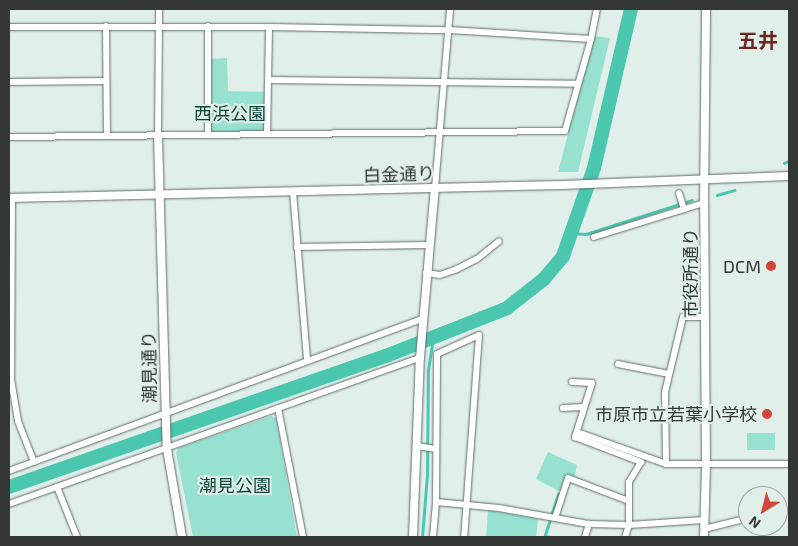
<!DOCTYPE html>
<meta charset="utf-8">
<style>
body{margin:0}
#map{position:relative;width:798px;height:546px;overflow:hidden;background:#e1efeb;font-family:"Exo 2","Noto Sans JP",sans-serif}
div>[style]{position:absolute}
.green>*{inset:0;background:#96e1cf;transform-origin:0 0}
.stream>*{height:2.5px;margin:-1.25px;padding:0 1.25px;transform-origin:1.25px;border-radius:1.25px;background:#4cc7af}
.river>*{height:14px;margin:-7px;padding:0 7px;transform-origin:7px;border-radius:7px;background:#4cc7af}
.roads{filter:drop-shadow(0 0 1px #5f6b68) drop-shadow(0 0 1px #5f6b68)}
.minor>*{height:6px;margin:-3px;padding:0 3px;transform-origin:3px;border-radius:3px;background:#fff}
.tertiary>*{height:8px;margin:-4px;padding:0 4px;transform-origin:4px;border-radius:4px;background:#fff}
.dots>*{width:14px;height:14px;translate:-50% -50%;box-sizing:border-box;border:2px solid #e1efeb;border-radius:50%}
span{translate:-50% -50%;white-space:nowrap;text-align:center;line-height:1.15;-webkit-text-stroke:4px #e1efeb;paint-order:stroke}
.park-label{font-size:18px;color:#0d443a}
.street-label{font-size:18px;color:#333837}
.poi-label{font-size:18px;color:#333837}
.right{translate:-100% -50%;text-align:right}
.quarter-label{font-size:20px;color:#6b2621;font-weight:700}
.frame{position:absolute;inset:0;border:10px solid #333837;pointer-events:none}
.north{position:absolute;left:738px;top:486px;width:50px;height:50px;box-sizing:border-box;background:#e1efeb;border:1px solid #9ba6a3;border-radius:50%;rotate:216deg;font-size:14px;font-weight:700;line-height:20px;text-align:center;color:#333837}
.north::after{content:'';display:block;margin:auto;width:18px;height:22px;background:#d3453b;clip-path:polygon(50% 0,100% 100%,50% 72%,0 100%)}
</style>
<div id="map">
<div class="green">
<div style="clip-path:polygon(594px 36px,610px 38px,578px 172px,558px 172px)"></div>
<div style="clip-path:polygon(227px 58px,228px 91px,268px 92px,267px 134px,208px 135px,208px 59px)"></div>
<div style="clip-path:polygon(271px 416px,276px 418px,297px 537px,193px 537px,176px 453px,178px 448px)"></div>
<div style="left:747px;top:433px;width:28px;height:17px"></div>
<div style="clip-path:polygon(548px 452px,577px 465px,574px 480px,568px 478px,563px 493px,536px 479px)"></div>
<div style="clip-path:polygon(488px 510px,538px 519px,536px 537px,486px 537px)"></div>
</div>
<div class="stream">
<div style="left:784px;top:163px;width:5px;rotate:-22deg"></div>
<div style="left:717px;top:195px;width:18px;rotate:-16deg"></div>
<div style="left:571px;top:233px;width:15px;rotate:4deg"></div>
<div style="left:586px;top:234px;width:111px;rotate:-17.8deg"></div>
<div style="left:552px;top:513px;width:20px;rotate:-72deg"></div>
<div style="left:550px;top:521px;width:16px;rotate:108deg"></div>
<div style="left:545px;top:536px;width:5px;rotate:11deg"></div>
<div style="left:422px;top:537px;width:62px;rotate:-85.4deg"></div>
<div style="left:427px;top:475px;width:105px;rotate:-89.5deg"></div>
<div style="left:428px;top:370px;width:33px;rotate:-81deg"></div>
</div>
<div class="river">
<div style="left:9px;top:487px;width:399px;rotate:-19.2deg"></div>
<div style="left:386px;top:356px;width:130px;rotate:-21.6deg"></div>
<div style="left:507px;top:308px;width:47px;rotate:-38.1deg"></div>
<div style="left:544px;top:279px;width:30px;rotate:-50deg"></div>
<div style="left:563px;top:256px;width:93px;rotate:-70.6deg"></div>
<div style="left:594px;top:168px;width:163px;rotate:-76.9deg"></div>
</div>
<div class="roads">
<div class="minor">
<div style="left:106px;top:26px;width:109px;rotate:89.5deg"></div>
<div style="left:9px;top:27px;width:260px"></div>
<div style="left:269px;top:27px;width:180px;rotate:1deg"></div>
<div style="left:449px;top:30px;width:142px;rotate:3.6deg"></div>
<div style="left:268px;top:80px;width:310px;rotate:0.7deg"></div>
<div style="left:9px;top:82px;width:97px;rotate:-0.6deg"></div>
<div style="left:267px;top:134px;width:107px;rotate:-88.9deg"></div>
<div style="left:208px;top:135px;width:109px;rotate:-90deg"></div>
<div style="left:158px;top:136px;width:127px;rotate:-89.5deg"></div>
<div style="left:9px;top:137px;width:556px;rotate:-0.62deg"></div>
<div style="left:565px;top:131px;width:96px;rotate:-74.2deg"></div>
<div style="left:591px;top:39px;width:31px;rotate:-79deg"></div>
<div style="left:435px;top:188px;width:180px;rotate:-85.2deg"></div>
<div style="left:293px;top:192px;width:169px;rotate:85.2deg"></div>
<div style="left:679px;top:193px;width:17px;rotate:73deg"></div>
<div style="left:12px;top:198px;width:181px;rotate:90.3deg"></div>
<div style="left:11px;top:379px;width:43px;rotate:80.5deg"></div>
<div style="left:18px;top:421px;width:44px;rotate:68.7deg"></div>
<div style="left:594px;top:237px;width:115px;rotate:-17.2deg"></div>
<div style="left:297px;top:247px;width:131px;rotate:-0.9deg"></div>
<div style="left:426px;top:273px;width:14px;rotate:8deg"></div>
<div style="left:440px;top:275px;width:18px;rotate:-19deg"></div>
<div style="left:457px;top:269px;width:22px;rotate:-27deg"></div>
<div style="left:477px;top:259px;width:28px;rotate:-39deg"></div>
<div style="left:618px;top:364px;width:52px;rotate:11.1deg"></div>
<div style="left:572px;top:382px;width:20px;rotate:3deg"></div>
<div style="left:592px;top:383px;width:57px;rotate:107.5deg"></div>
<div style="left:575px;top:437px;width:71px;rotate:20.7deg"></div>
<div style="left:641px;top:462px;width:23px;rotate:121deg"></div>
<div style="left:629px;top:482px;width:43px;rotate:90deg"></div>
<div style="left:629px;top:525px;width:13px;rotate:108deg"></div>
<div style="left:278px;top:408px;width:131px;rotate:79deg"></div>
<div style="left:563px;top:408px;width:21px;rotate:-3deg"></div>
<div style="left:577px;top:432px;width:95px;rotate:19.8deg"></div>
<div style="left:666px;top:464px;width:123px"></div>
<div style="left:417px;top:446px;width:19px;rotate:9deg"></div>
<div style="left:666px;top:464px;width:72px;rotate:-90.8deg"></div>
<div style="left:665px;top:392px;width:77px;rotate:-76.5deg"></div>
<div style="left:683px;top:317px;width:22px"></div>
<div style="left:9px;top:471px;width:441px;rotate:-20.2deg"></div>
<div style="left:57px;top:487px;width:54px;rotate:68.2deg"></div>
<div style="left:436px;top:502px;width:63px;rotate:5.4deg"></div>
<div style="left:499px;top:508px;width:91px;rotate:10.1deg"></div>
<div style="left:589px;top:524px;width:40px;rotate:1.4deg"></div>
<div style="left:629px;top:525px;width:75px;rotate:-3.8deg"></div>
<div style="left:9px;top:504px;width:436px;rotate:-19.6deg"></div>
<div style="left:555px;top:518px;width:42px;rotate:-72deg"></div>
<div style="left:568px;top:478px;width:65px;rotate:20.7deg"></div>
<div style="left:704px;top:529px;width:38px;rotate:-14deg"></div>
<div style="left:433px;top:537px;width:35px;rotate:-85deg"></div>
<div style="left:436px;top:502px;width:148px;rotate:-89.6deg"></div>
<div style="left:437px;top:354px;width:46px;rotate:-24.3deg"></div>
<div style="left:479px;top:335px;width:203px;rotate:94.2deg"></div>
<div style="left:585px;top:537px;width:14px;rotate:-73deg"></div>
</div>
<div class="tertiary">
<div style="left:158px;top:136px;width:313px;rotate:88.4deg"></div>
<div style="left:167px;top:449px;width:89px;rotate:80.3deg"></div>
<div style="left:9px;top:198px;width:553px;rotate:-1.35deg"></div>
<div style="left:562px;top:185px;width:227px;rotate:-2.3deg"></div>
<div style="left:413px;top:537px;width:179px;rotate:-87.8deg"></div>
<div style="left:420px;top:358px;width:171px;rotate:-85deg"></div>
<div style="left:704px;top:537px;width:71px;rotate:-88.4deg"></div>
<div style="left:706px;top:466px;width:263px;rotate:-90.4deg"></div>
<div style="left:704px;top:203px;width:194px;rotate:-89.4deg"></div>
</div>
</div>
<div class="dots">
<div style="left:771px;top:266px;background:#d3453b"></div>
<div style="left:767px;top:414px;background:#d3453b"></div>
</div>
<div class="park-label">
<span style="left:230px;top:113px">西浜公園</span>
<span style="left:235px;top:485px">潮見公園</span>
</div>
<div class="street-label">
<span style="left:399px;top:174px;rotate:-2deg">白金通り</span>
<span style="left:690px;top:273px;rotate:-90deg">市役所通り</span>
<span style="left:149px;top:367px;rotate:-91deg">潮見通り</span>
</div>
<div class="poi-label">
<span class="right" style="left:761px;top:266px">DCM</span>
<span class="right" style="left:757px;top:414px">市原市立若葉小学校</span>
</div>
<div class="quarter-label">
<span style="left:758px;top:40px">五井</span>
</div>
<div class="frame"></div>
<div class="north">N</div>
</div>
